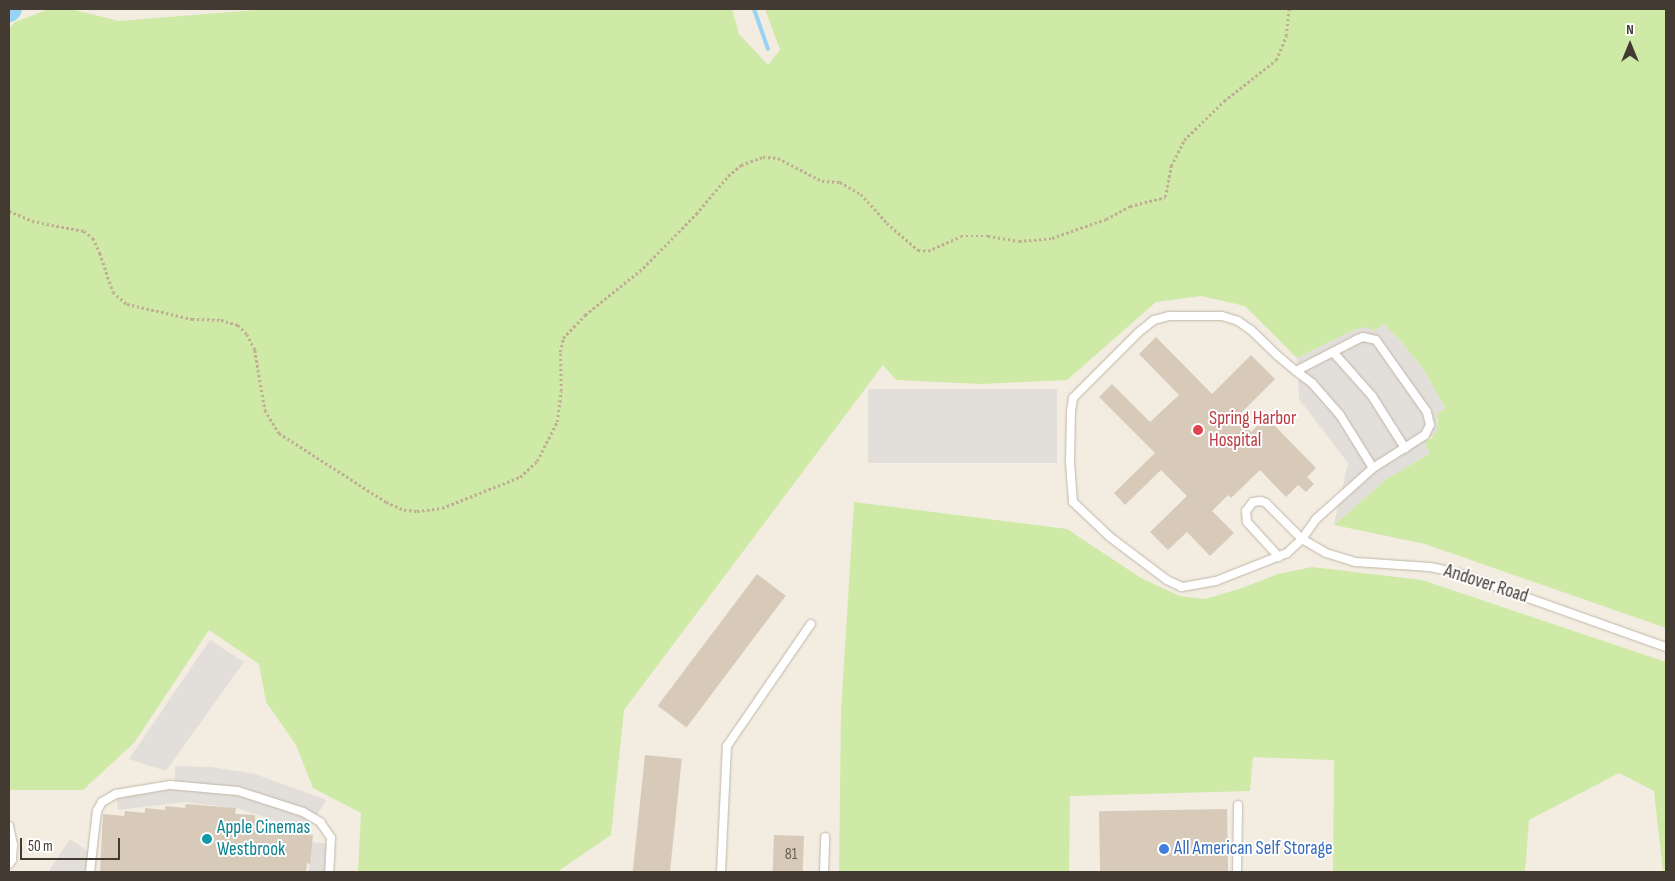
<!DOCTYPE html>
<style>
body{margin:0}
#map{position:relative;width:1675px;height:881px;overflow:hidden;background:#f2ece1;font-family:"Sofia Sans Condensed",sans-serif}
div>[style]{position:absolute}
.green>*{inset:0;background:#cfeaa6}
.parking>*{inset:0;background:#e2deda;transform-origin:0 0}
.stream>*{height:4px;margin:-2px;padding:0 2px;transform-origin:2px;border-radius:2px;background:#97d3f4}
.river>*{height:24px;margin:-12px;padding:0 12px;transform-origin:12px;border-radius:12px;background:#97d3f4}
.building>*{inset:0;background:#d7cab9;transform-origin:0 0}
.path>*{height:2.5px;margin-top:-1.25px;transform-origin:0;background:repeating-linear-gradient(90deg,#c0ae94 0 2.5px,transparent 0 5px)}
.roads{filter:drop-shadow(0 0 1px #c0b6a6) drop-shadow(0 0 1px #c0b6a6)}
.service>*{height:8px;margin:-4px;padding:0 4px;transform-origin:4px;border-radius:4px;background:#fff}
.dots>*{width:14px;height:14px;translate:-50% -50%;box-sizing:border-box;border:2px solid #fff;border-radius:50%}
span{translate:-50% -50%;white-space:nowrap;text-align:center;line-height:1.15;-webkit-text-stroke:4px #fff;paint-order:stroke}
.number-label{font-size:16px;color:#685f54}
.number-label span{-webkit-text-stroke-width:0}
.health-label{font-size:19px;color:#be3a42}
.left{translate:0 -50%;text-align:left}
.street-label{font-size:19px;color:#433b32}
.culture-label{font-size:19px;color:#0d838f}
.shop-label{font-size:19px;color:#366cbe}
.frame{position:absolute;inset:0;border:10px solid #433b32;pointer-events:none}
.north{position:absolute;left:1605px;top:20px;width:50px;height:50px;-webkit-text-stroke:4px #fff;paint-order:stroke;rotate:0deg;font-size:14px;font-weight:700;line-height:20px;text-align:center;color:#433b32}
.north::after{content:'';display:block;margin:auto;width:18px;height:22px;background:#433b32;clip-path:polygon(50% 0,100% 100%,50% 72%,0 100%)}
.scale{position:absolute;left:20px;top:838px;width:100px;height:22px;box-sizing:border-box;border:2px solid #433b32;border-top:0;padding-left:6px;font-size:15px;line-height:18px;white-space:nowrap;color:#433b32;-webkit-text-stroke:4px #fff;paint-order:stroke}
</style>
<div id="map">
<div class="green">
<div style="clip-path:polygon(49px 9px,70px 9px,119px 21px,270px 9px,732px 9px,739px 34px,768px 65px,780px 50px,765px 9px,1666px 9px,1666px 628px,1425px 544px,1334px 525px,1385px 480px,1430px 453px,1424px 442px,1432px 438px,1438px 421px,1437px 414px,1445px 408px,1423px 369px,1399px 339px,1383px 324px,1375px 331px,1356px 329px,1297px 358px,1245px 306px,1201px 296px,1156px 302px,1067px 380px,981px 384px,896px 380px,883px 365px,624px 710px,611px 835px,557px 872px,358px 872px,361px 813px,313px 788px,296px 745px,266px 702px,259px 664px,209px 630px,134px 743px,83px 790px,9px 790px,9px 29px,15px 22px)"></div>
<div style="clip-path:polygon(854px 502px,1067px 529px,1141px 578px,1180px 596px,1205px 599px,1242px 588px,1278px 574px,1312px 567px,1422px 580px,1666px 662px,1666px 872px,1663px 872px,1654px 791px,1619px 773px,1529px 820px,1525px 872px,1333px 872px,1334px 760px,1253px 757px,1250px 791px,1070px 796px,1069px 872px,839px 872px,841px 711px)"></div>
</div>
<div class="parking">
<div style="clip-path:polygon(1383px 324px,1399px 339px,1423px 369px,1445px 408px,1437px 414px,1437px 432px,1424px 442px,1430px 453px,1385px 480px,1334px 525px,1348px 463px,1299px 399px,1297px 358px,1356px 329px,1367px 327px,1375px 331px)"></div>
<div style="left:868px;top:389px;width:189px;height:74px"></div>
<div style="clip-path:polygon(210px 640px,244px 662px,166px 771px,129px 759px)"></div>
<div style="clip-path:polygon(175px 766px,211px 767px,255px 774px,326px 800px,307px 832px,237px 808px,184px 802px,118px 810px,116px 794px,175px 785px)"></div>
<div style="clip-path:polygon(70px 839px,92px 854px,90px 872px,48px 872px)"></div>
<div style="left:312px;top:842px;width:18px;height:30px;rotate:6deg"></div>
</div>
<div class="stream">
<div style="left:754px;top:9px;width:42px;rotate:70.7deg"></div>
</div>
<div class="river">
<div style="left:9px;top:10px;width:1px;rotate:-45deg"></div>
</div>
<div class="building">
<div style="clip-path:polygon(1156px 337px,1212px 394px,1251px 355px,1275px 379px,1237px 417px,1251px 432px,1266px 417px,1316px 468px,1307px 477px,1314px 484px,1306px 492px,1298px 485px,1286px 497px,1260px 470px,1231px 498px,1228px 495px,1212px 511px,1234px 533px,1210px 556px,1187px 532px,1168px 550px,1150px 532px,1187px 496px,1161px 470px,1125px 505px,1114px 493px,1155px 453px,1099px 397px,1112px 384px,1150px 422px,1179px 395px,1139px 354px)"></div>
<div style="left:757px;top:574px;width:36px;height:165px;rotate:37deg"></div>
<div style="left:645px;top:755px;width:37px;height:118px;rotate:6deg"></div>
<div style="clip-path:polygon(186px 804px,236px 808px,235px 814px,255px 815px,255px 820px,275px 822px,275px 827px,295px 829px,294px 833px,313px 835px,310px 864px,307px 863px,306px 872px,100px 872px,103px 814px,124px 816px,125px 811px,145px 813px,145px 808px,165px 810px,165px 806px,185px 808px)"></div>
<div style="left:1227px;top:809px;width:63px;height:128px;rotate:89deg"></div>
<div style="left:774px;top:835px;width:30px;height:37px;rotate:2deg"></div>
</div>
<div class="path">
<div style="left:9px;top:211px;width:25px;rotate:23deg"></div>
<div style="left:32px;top:221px;width:53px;rotate:10.9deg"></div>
<div style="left:84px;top:231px;width:11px;rotate:38deg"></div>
<div style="left:93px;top:238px;width:17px;rotate:65deg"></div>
<div style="left:100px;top:253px;width:41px;rotate:71.6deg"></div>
<div style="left:113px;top:292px;width:18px;rotate:41deg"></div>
<div style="left:127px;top:304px;width:67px;rotate:13deg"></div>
<div style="left:192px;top:319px;width:29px;rotate:2deg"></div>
<div style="left:221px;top:320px;width:18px;rotate:16deg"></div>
<div style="left:238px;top:325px;width:13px;rotate:45deg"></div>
<div style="left:247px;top:334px;width:18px;rotate:63deg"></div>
<div style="left:255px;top:350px;width:61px;rotate:80.5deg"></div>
<div style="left:265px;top:410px;width:27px;rotate:59deg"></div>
<div style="left:279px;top:433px;width:127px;rotate:32.8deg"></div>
<div style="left:386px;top:502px;width:20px;rotate:24deg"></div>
<div style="left:404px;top:510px;width:13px;rotate:4deg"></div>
<div style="left:417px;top:511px;width:25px;rotate:-7deg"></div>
<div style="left:442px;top:508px;width:84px;rotate:-21.7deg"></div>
<div style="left:520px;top:477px;width:23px;rotate:-43deg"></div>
<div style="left:537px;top:461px;width:44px;rotate:-62.9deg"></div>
<div style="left:557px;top:422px;width:31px;rotate:-83deg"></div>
<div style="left:561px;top:391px;width:39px;rotate:-91deg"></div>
<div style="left:560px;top:352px;width:14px;rotate:-78deg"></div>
<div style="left:563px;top:338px;width:32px;rotate:-46deg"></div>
<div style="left:585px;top:315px;width:75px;rotate:-39deg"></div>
<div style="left:643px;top:268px;width:76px;rotate:-45.5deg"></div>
<div style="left:696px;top:214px;width:50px;rotate:-49.9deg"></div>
<div style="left:728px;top:176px;width:17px;rotate:-40deg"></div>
<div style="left:741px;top:165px;width:23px;rotate:-20deg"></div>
<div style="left:763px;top:157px;width:15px;rotate:4deg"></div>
<div style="left:778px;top:158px;width:50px;rotate:27.6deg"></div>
<div style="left:822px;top:181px;width:18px;rotate:3deg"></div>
<div style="left:840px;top:182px;width:24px;rotate:30deg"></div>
<div style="left:861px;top:194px;width:39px;rotate:48deg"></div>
<div style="left:887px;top:223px;width:41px;rotate:41.1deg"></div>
<div style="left:918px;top:250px;width:10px;rotate:6deg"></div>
<div style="left:928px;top:251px;width:36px;rotate:-24deg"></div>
<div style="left:961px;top:236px;width:27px"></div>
<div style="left:988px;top:236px;width:31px;rotate:9deg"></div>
<div style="left:1019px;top:241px;width:33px;rotate:-5deg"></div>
<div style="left:1052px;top:238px;width:57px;rotate:-19.4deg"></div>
<div style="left:1106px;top:219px;width:27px;rotate:-28deg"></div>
<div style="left:1130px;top:206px;width:36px;rotate:-14deg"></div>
<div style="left:1165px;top:197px;width:32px;rotate:-79deg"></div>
<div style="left:1171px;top:166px;width:29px;rotate:-63deg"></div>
<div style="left:1184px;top:140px;width:56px;rotate:-44.3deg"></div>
<div style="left:1224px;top:101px;width:66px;rotate:-38.3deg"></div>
<div style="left:1276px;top:60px;width:26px;rotate:-67deg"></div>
<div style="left:1286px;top:36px;width:27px;rotate:-84deg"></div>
</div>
<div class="roads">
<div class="service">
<div style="left:1333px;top:352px;width:59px;rotate:48.4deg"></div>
<div style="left:1372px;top:396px;width:62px;rotate:57.6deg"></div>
<div style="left:1296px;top:371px;width:70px;rotate:-27.3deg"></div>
<div style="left:1358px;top:339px;width:5px;rotate:-22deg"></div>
<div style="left:1363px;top:337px;width:13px;rotate:13deg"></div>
<div style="left:1376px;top:340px;width:88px;rotate:54.7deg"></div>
<div style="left:1427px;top:412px;width:13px;rotate:77deg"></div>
<div style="left:1430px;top:425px;width:11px;rotate:117deg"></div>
<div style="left:1425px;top:435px;width:62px;rotate:147.6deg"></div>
<div style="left:1373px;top:468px;width:76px;rotate:138.2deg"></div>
<div style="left:1316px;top:519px;width:24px;rotate:125deg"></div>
<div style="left:1302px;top:539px;width:21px;rotate:137deg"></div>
<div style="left:1287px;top:553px;width:76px;rotate:158.5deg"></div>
<div style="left:1216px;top:581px;width:35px;rotate:170deg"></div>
<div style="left:1182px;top:587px;width:17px;rotate:-155deg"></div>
<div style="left:1167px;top:580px;width:71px;rotate:-143deg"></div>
<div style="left:1110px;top:537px;width:51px;rotate:-136.6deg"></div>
<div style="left:1073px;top:502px;width:40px;rotate:-94.3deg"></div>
<div style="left:1070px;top:462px;width:50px;rotate:-88.9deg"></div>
<div style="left:1071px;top:412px;width:14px;rotate:-82deg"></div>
<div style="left:1073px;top:398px;width:93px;rotate:-45deg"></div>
<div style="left:1139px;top:332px;width:19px;rotate:-39deg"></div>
<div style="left:1154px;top:320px;width:16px;rotate:-15deg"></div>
<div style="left:1169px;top:316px;width:53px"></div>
<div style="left:1222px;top:316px;width:17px;rotate:17deg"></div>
<div style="left:1238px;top:321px;width:16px;rotate:35deg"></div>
<div style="left:1251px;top:330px;width:37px;rotate:44deg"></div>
<div style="left:1278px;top:356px;width:23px;rotate:40deg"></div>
<div style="left:1296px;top:371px;width:20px;rotate:37deg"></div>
<div style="left:1312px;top:383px;width:43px;rotate:48.8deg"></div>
<div style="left:1340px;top:415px;width:62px;rotate:58.1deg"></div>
<div style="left:1279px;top:557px;width:47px;rotate:-132.4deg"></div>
<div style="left:1247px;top:522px;width:11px;rotate:-95deg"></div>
<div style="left:1246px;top:511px;width:11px;rotate:-52deg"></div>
<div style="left:1253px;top:502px;width:8px;rotate:-7deg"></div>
<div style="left:1261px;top:501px;width:5px;rotate:22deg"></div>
<div style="left:1266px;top:503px;width:51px;rotate:45deg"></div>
<div style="left:1302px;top:539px;width:28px;rotate:30deg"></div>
<div style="left:1326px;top:553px;width:31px;rotate:17deg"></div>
<div style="left:1356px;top:562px;width:74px;rotate:3.9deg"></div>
<div style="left:1430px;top:567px;width:29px;rotate:12deg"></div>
<div style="left:1458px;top:573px;width:221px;rotate:19.6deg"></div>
<div style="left:9px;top:826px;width:19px;rotate:78deg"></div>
<div style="left:13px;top:845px;width:15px;rotate:94deg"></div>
<div style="left:12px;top:860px;width:5px;rotate:127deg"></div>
<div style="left:90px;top:872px;width:61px;rotate:-83.5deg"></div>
<div style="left:97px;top:811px;width:10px;rotate:-61deg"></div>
<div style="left:102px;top:802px;width:16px;rotate:-30deg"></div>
<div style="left:116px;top:794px;width:55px;rotate:-9.5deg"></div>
<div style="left:170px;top:785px;width:68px;rotate:5deg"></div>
<div style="left:238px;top:791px;width:68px;rotate:17.9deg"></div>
<div style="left:303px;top:812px;width:20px;rotate:30deg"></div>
<div style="left:320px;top:822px;width:19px;rotate:55deg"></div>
<div style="left:331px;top:838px;width:34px;rotate:93deg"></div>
<div style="left:721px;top:872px;width:126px;rotate:-87.3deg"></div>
<div style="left:727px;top:746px;width:148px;rotate:-55.5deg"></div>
<div style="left:824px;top:872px;width:35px;rotate:-88deg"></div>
<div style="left:1237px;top:872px;width:67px;rotate:-89.1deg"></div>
</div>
</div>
<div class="dots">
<div style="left:1198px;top:430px;background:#e0444e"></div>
<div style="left:207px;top:839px;background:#0f9aa8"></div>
<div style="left:1164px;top:849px;background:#3f7fe0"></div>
</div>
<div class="number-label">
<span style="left:791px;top:855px">81</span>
</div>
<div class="health-label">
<span class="left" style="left:1209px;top:430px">Spring Harbor<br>Hospital</span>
</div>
<div class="street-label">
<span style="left:1486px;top:584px;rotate:18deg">Andover Road</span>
</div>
<div class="culture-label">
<span class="left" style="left:217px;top:839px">Apple Cinemas<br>Westbrook</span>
</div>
<div class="shop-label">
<span class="left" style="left:1174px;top:849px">All American Self Storage</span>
</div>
<div class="frame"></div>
<div class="north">N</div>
<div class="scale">50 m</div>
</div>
